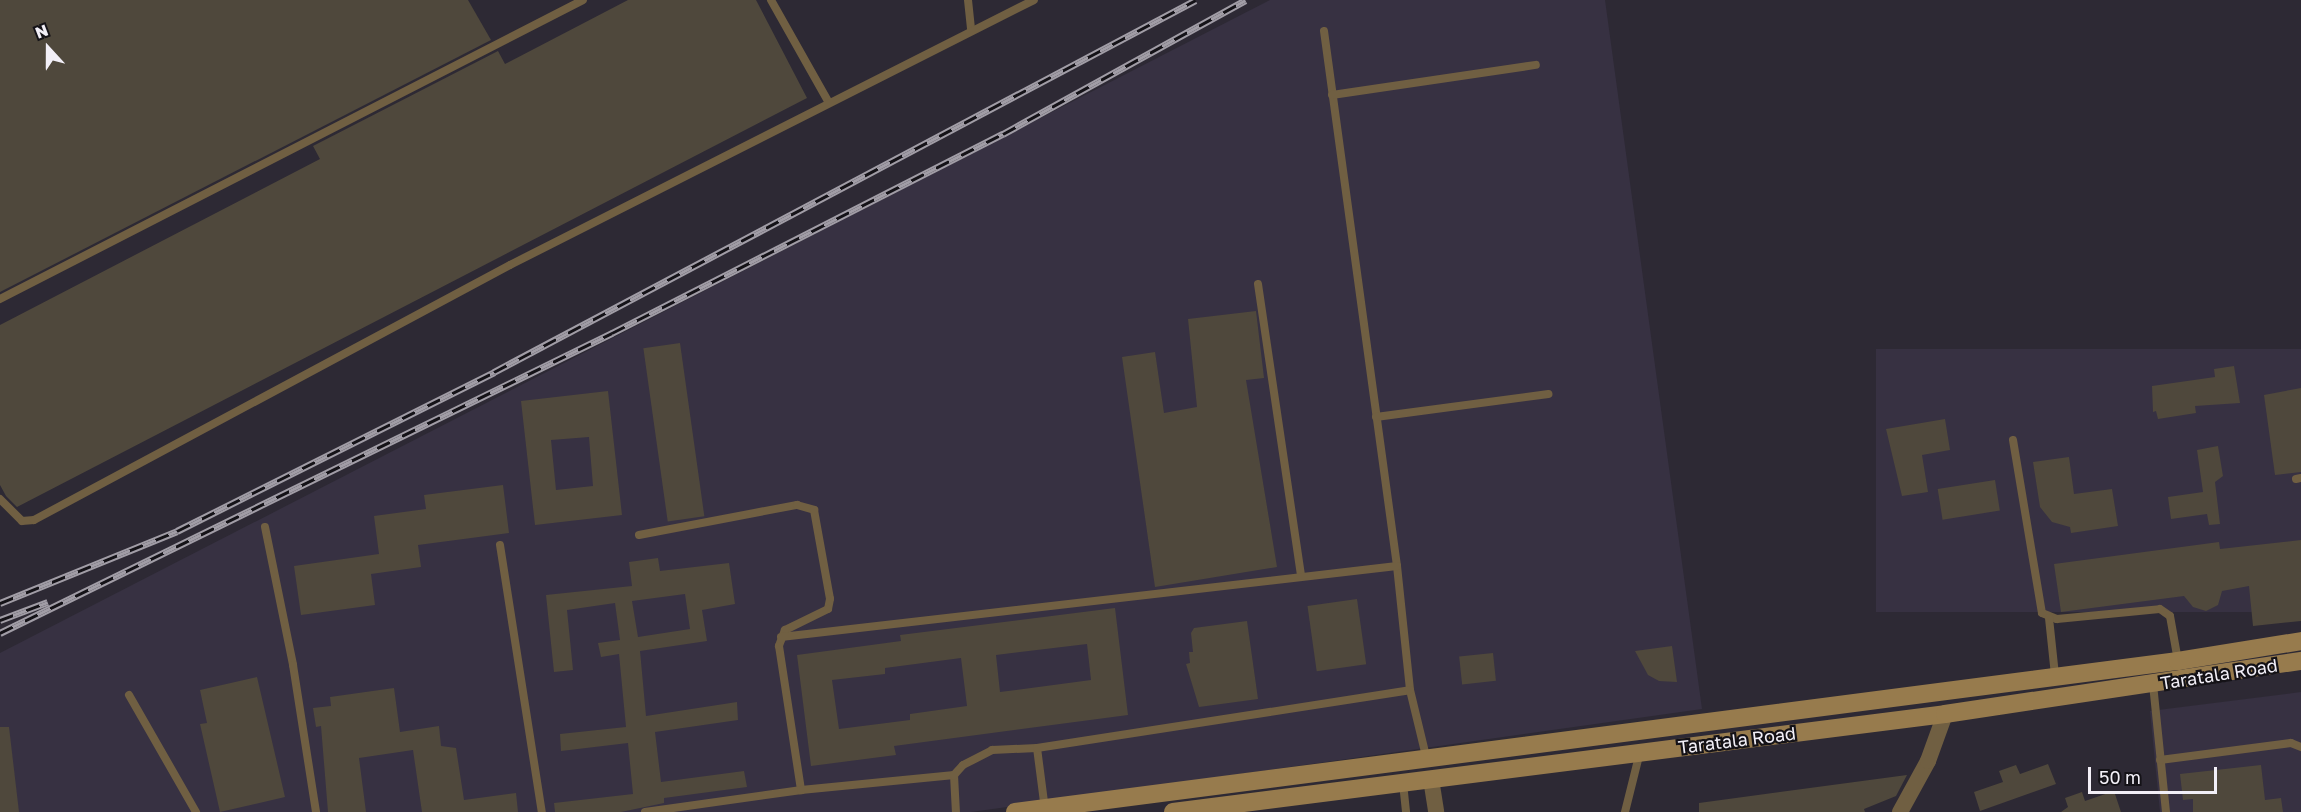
<!DOCTYPE html>
<style>
body{margin:0}
#map{position:relative;width:2301px;height:812px;overflow:hidden;background:#2d2934;font-family:"Golos Text",sans-serif}
div>[style]{position:absolute}
.built>*{inset:0;background:#373142;transform-origin:0 0}
.building>*{inset:0;background:#4f483c;transform-origin:0 0}
.lane>*{height:8px;margin:-4px;padding:0 4px;transform-origin:4px;border-radius:4px;background:#705f42}
.street>*{height:16px;margin:-8px;padding:0 8px;transform-origin:8px;border-radius:8px;background:#705f42}
.secondary>*{height:18px;margin:-9px;padding:0 9px;transform-origin:9px;border-radius:9px;background:#977b4d}
.rail>*{height:7px;margin-top:-3.5px;transform-origin:0;background:repeating-linear-gradient(90deg,#141217 0 14px,#a19da6 0 28px);box-sizing:border-box;border-block:2px solid #a19da6}
span{translate:-50% -50%;white-space:nowrap;text-align:center;line-height:1.15;-webkit-text-stroke:4.5px #141217;paint-order:stroke}
.street-label{font-size:18px;color:#f2eff7}
.north{position:absolute;left:18px;top:18px;width:60px;height:60px;-webkit-text-stroke:4px #141217;paint-order:stroke;rotate:339deg;font-size:16px;font-weight:700;line-height:24px;text-align:center;color:#f2eff7}
.north::after{content:'';display:block;margin:auto;width:21px;height:27px;background:#f2eff7;clip-path:polygon(50% 0,100% 100%,50% 72%,0 100%)}
.scale{position:absolute;left:2088px;top:767px;width:129px;height:27px;box-sizing:border-box;border:3px solid #f2eff7;border-top:0;padding-left:8px;font-size:18px;line-height:21px;white-space:nowrap;color:#f2eff7;-webkit-text-stroke:4px #141217;paint-order:stroke}
</style>
<div id="map">
<div class="built">
<div style="clip-path:polygon(1270px 0,1605px 0,1702px 709px,971px 812px,0 812px,0 653px)"></div>
<div style="left:2301px;top:349px;width:263px;height:425px;rotate:90deg"></div>
<div style="clip-path:polygon(2301px 692px,2301px 812px,2160px 812px,2150px 711px)"></div>
</div>
<div class="building">
<div style="clip-path:polygon(0 0,468px 0,491px 40px,0 292px)"></div>
<div style="clip-path:polygon(628px 0,756px 0,807px 98px,17px 507px,6px 496px,0 485px,0 325px,320px 159px,313px 146px,498px 51px,505px 64px)"></div>
<div style="clip-path:polygon(1256px 311px,1264px 378px,1246px 380px,1277px 567px,1155px 587px,1122px 357px,1155px 352px,1164px 413px,1197px 407px,1188px 319px)"></div>
<div style="left:680px;top:343px;width:175px;height:37px;rotate:82deg"></div>
<div style="clip-path:polygon(2234px 366px,2240px 403px,2195px 406px,2196px 413px,2158px 419px,2156px 411px,2153px 412px,2152px 386px,2215px 377px,2214px 369px)"></div>
<div style="clip-path:polygon(2301px 388px,2301px 472px,2275px 475px,2264px 395px)"></div>
<div style="clip-path:polygon(evenodd,608px 391px,622px 515px,535px 525px,521px 401px,608px 391px,589px 437px,593px 486px,556px 490px,551px 440px,589px 437px)"></div>
<div style="clip-path:polygon(1945px 419px,1950px 450px,1922px 455px,1928px 492px,1902px 496px,1886px 429px)"></div>
<div style="clip-path:polygon(2218px 446px,2223px 476px,2215px 482px,2220px 524px,2209px 525px,2207px 514px,2171px 519px,2168px 497px,2203px 492px,2197px 450px)"></div>
<div style="clip-path:polygon(2069px 457px,2074px 494px,2112px 489px,2118px 526px,2071px 533px,2070px 527px,2052px 522px,2040px 507px,2033px 462px)"></div>
<div style="left:1995px;top:480px;width:31px;height:58px;rotate:81deg"></div>
<div style="clip-path:polygon(503px 485px,509px 533px,418px 545px,421px 567px,371px 574px,375px 605px,301px 615px,294px 566px,379px 554px,374px 516px,426px 509px,424px 495px)"></div>
<div style="clip-path:polygon(2301px 540px,2301px 621px,2253px 626px,2249px 586px,2222px 591px,2218px 605px,2206px 611px,2193px 607px,2184px 596px,2061px 612px,2054px 564px,2219px 542px,2220px 549px)"></div>
<div style="clip-path:polygon(evenodd,658px 558px,660px 571px,729px 563px,735px 604px,702px 610px,707px 641px,640px 651px,646px 716px,737px 702px,738px 720px,655px 732px,661px 782px,744px 771px,747px 787px,664px 798px,664px 803px,621px 812px,555px 812px,554px 803px,633px 794px,628px 743px,561px 751px,560px 734px,626px 727px,619px 654px,601px 657px,598px 643px,620px 640px,615px 603px,567px 610px,573px 670px,554px 672px,546px 595px,632px 586px,629px 562px,658px 558px,685px 594px,690px 629px,638px 637px,632px 601px,685px 594px)"></div>
<div style="left:1357px;top:599px;width:66px;height:50px;rotate:82deg"></div>
<div style="clip-path:polygon(evenodd,1115px 608px,1128px 715px,894px 746px,896px 755px,811px 766px,797px 655px,901px 641px,900px 635px,1115px 608px,1087px 644px,1091px 680px,1000px 692px,996px 655px,1087px 644px,1115px 608px,961px 658px,967px 706px,910px 714px,910px 720px,839px 729px,832px 680px,885px 674px,885px 668px,961px 658px)"></div>
<div style="clip-path:polygon(1247px 621px,1258px 699px,1199px 707px,1186px 664px,1190px 663px,1189px 652px,1193px 652px,1191px 633px,1194px 628px)"></div>
<div style="clip-path:polygon(1672px 646px,1677px 682px,1659px 681px,1648px 675px,1635px 651px)"></div>
<div style="left:1493px;top:653px;width:28px;height:34px;rotate:84deg"></div>
<div style="clip-path:polygon(257px 677px,285px 797px,220px 812px,200px 724px,207px 723px,200px 690px)"></div>
<div style="clip-path:polygon(394px 688px,400px 732px,439px 726px,441px 746px,456px 748px,464px 800px,516px 793px,518px 812px,422px 812px,413px 750px,359px 758px,366px 812px,328px 812px,321px 726px,316px 727px,313px 708px,331px 706px,330px 697px)"></div>
<div style="clip-path:polygon(0 727px,9px 727px,19px 812px,0 812px)"></div>
<div style="clip-path:polygon(2048px 764px,2056px 784px,1980px 811px,1974px 792px,2003px 782px,1999px 771px,2016px 765px,2020px 774px)"></div>
<div style="clip-path:polygon(2261px 765px,2265px 800px,2281px 798px,2283px 812px,2193px 812px,2193px 799px,2183px 800px,2180px 774px)"></div>
<div style="clip-path:polygon(1907px 775px,1896px 796px,1864px 809px,1865px 812px,1699px 812px,1699px 803px)"></div>
<div style="clip-path:polygon(2114px 791px,2121px 812px,2061px 812px,2068px 807px,2065px 798px,2082px 792px,2085px 801px)"></div>
</div>
<div class="lane">
<div style="left:771px;top:0;width:118px;rotate:60.6deg"></div>
<div style="left:968px;top:0;width:31px;rotate:84deg"></div>
<div style="left:1324px;top:31px;width:540px;rotate:82.23deg"></div>
<div style="left:1397px;top:566px;width:125px;rotate:84deg"></div>
<div style="left:1410px;top:690px;width:68px;rotate:76.4deg"></div>
<div style="left:1332px;top:95px;width:206px;rotate:-8.4deg"></div>
<div style="left:1258px;top:284px;width:295px;rotate:81.6deg"></div>
<div style="left:0;top:299px;width:655px;rotate:-27.15deg"></div>
<div style="left:1376px;top:417px;width:174px;rotate:-7.6deg"></div>
<div style="left:2013px;top:440px;width:175px;rotate:80.5deg"></div>
<div style="left:2042px;top:613px;width:16px;rotate:22deg"></div>
<div style="left:2057px;top:619px;width:103px;rotate:-5.5deg"></div>
<div style="left:2160px;top:609px;width:12px;rotate:35deg"></div>
<div style="left:2170px;top:616px;width:46px;rotate:79.9deg"></div>
<div style="left:2296px;top:479px;width:5px;rotate:-11deg"></div>
<div style="left:0;top:499px;width:31px;rotate:45deg"></div>
<div style="left:22px;top:521px;width:12px;rotate:-5deg"></div>
<div style="left:34px;top:520px;width:540px;rotate:-28.18deg"></div>
<div style="left:510px;top:265px;width:587px;rotate:-26.83deg"></div>
<div style="left:265px;top:527px;width:141px;rotate:78.5deg"></div>
<div style="left:293px;top:665px;width:149px;rotate:81.1deg"></div>
<div style="left:639px;top:535px;width:161px;rotate:-10.8deg"></div>
<div style="left:797px;top:505px;width:18px;rotate:16deg"></div>
<div style="left:814px;top:510px;width:90px;rotate:79.8deg"></div>
<div style="left:830px;top:599px;width:10px;rotate:101deg"></div>
<div style="left:828px;top:609px;width:48px;rotate:154deg"></div>
<div style="left:785px;top:630px;width:17px;rotate:111deg"></div>
<div style="left:779px;top:646px;width:146px;rotate:81.3deg"></div>
<div style="left:500px;top:545px;width:270px;rotate:81.1deg"></div>
<div style="left:2049px;top:618px;width:57px;rotate:84deg"></div>
<div style="left:781px;top:637px;width:620px;rotate:-6.57deg"></div>
<div style="left:2153px;top:684px;width:129px;rotate:84.2deg"></div>
<div style="left:129px;top:695px;width:135px;rotate:60.2deg"></div>
<div style="left:1037px;top:748px;width:63px;rotate:82.6deg"></div>
<div style="left:2160px;top:760px;width:132px;rotate:-7.4deg"></div>
<div style="left:2291px;top:743px;width:11px;rotate:22deg"></div>
<div style="left:954px;top:775px;width:37px;rotate:87deg"></div>
<div style="left:1403px;top:783px;width:29px;rotate:84deg"></div>
<div style="left:645px;top:812px;width:158px;rotate:-8deg"></div>
<div style="left:801px;top:790px;width:154px;rotate:-5.6deg"></div>
<div style="left:954px;top:775px;width:13px;rotate:-48deg"></div>
<div style="left:963px;top:765px;width:33px;rotate:-27deg"></div>
<div style="left:992px;top:750px;width:45px;rotate:-2.5deg"></div>
<div style="left:1037px;top:748px;width:377px;rotate:-8.8deg"></div>
<div style="left:1625px;top:812px;width:62px;rotate:-76deg"></div>
</div>
<div class="street">
<div style="left:1431px;top:779px;width:33px;rotate:81deg"></div>
<div style="left:1900px;top:812px;width:58px;rotate:-61.2deg"></div>
<div style="left:1928px;top:761px;width:50px;rotate:-70.1deg"></div>
</div>
<div class="secondary">
<div style="left:1015px;top:812px;width:1173px;rotate:-7.4deg"></div>
<div style="left:2178px;top:661px;width:125px;rotate:-9.2deg"></div>
<div style="left:1173px;top:812px;width:778px;rotate:-7.23deg"></div>
<div style="left:1945px;top:714px;width:360px;rotate:-8.5deg"></div>
</div>
<div class="rail">
<div style="left:0;top:603px;width:191px;rotate:-22.1deg"></div>
<div style="left:177px;top:531px;width:355px;rotate:-26.6deg"></div>
<div style="left:494px;top:372px;width:794px;rotate:-27.92deg"></div>
<div style="left:0;top:620px;width:51px;rotate:-20.6deg"></div>
<div style="left:0;top:633px;width:682px;rotate:-26.11deg"></div>
<div style="left:612px;top:333px;width:439px;rotate:-27deg"></div>
<div style="left:1003px;top:134px;width:277px;rotate:-28.9deg"></div>
</div>
<div class="street-label">
<span style="left:2219px;top:674px;rotate:-9deg">Taratala Road</span>
<span style="left:1737px;top:740px;rotate:-7deg">Taratala Road</span>
</div>
<div class="north">N</div>
<div class="scale">50 m</div>
</div>
